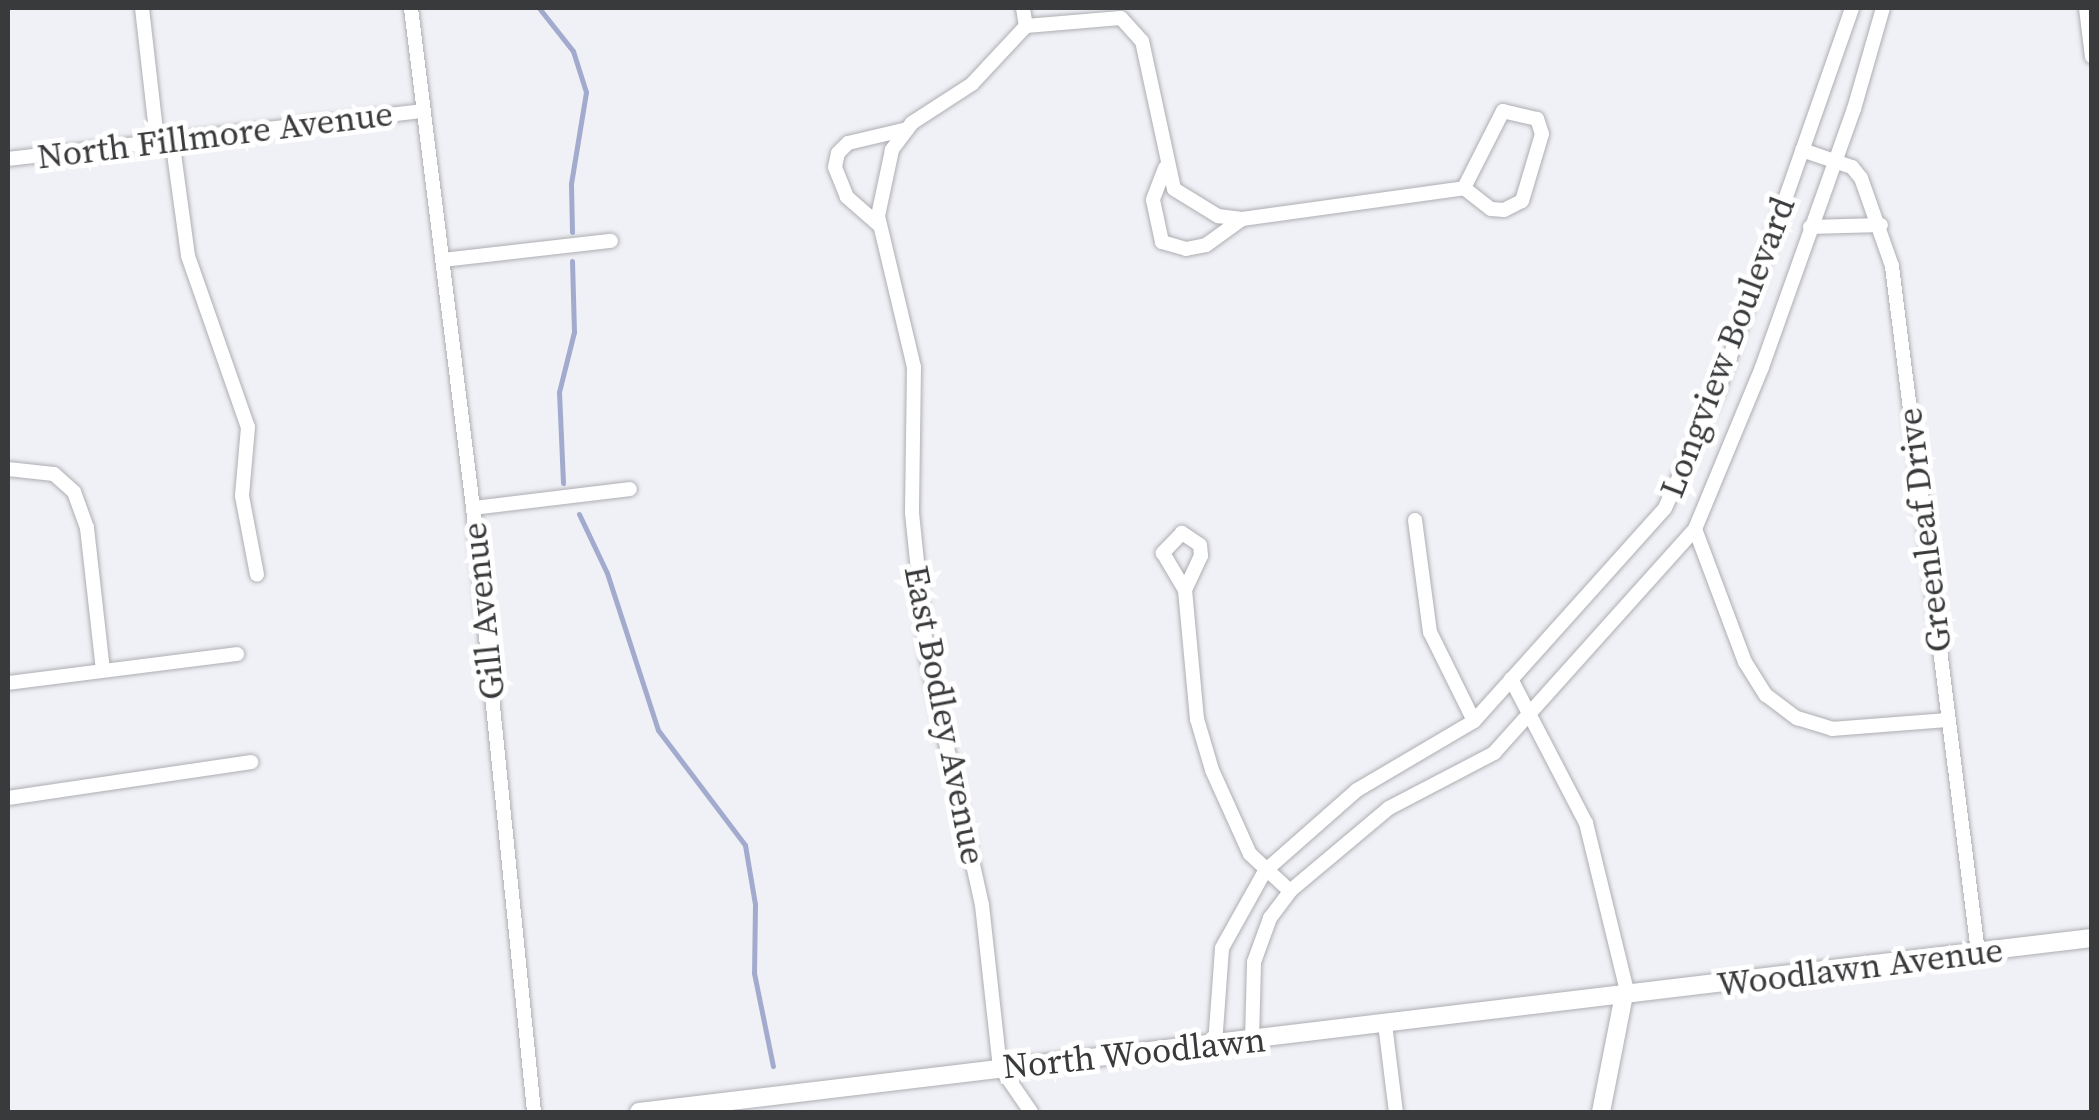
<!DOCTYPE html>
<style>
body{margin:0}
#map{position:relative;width:2099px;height:1120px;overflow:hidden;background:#f0f1f6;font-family:"Source Serif 4",serif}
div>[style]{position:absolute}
.stream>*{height:5px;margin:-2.5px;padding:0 2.5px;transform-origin:2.5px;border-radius:2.5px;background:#a2abcd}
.roads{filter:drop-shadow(0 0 2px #adaeb3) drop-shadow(0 0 2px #adaeb3)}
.minor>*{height:14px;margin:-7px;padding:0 7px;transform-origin:7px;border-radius:7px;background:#fff}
.tertiary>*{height:18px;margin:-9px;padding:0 9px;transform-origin:9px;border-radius:9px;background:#fff}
span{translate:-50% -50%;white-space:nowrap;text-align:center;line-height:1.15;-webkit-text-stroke:10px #fff;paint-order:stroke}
.street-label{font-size:35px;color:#393a3c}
.frame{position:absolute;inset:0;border:10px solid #393a3c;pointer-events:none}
</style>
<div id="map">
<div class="stream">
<div style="left:539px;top:8px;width:55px;rotate:51.7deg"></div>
<div style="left:573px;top:51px;width:43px;rotate:72.4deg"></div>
<div style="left:586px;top:92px;width:93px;rotate:99.3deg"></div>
<div style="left:571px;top:184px;width:48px;rotate:88.8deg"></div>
<div style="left:563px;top:483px;width:91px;rotate:-92.5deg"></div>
<div style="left:559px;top:392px;width:62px;rotate:-76deg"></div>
<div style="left:574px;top:332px;width:71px;rotate:-91.6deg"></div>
<div style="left:579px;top:514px;width:65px;rotate:64.6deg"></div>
<div style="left:607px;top:573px;width:165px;rotate:72deg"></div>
<div style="left:658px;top:730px;width:144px;rotate:52.9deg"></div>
<div style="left:745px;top:845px;width:60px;rotate:80.4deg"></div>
<div style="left:755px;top:904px;width:69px;rotate:90.8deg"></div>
<div style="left:754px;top:973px;width:95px;rotate:78.5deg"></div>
</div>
<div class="roads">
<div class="minor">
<div style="left:142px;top:8px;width:133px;rotate:83.5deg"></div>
<div style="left:411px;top:8px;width:504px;rotate:82.93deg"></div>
<div style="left:473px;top:508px;width:607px;rotate:84.23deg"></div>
<div style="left:1023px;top:8px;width:18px;rotate:81deg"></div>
<div style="left:2086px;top:8px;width:49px;rotate:83deg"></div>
<div style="left:1026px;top:26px;width:79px;rotate:133deg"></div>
<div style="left:972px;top:84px;width:72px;rotate:147deg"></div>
<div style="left:912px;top:123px;width:34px;rotate:127deg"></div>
<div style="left:892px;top:150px;width:67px;rotate:102deg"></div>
<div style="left:878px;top:216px;width:155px;rotate:76.6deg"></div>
<div style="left:914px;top:367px;width:146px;rotate:90.8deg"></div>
<div style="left:912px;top:513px;width:145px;rotate:84.1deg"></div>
<div style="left:927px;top:657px;width:254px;rotate:77.5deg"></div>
<div style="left:982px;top:905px;width:163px;rotate:83.7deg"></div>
<div style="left:1000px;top:1067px;width:55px;rotate:55.4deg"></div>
<div style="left:1026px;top:26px;width:95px;rotate:-4.8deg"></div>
<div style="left:1121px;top:18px;width:31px;rotate:48deg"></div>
<div style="left:1142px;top:41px;width:151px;rotate:77.8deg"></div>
<div style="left:1174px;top:189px;width:52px;rotate:31.5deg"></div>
<div style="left:1218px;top:216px;width:24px;rotate:7deg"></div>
<div style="left:1242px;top:219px;width:224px;rotate:-7.9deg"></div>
<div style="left:1464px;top:188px;width:34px;rotate:38deg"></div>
<div style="left:1491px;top:209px;width:13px;rotate:4deg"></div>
<div style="left:1504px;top:210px;width:20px;rotate:-27deg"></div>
<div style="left:1522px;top:201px;width:70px;rotate:-73.4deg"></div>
<div style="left:1542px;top:134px;width:16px;rotate:-108deg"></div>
<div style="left:1537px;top:119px;width:35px;rotate:-167deg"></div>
<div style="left:1503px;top:111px;width:86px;rotate:116.9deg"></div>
<div style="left:172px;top:139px;width:118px;rotate:82.2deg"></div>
<div style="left:188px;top:256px;width:181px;rotate:70.7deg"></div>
<div style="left:248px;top:427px;width:69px;rotate:95deg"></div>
<div style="left:242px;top:496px;width:80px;rotate:79.2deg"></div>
<div style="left:1802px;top:150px;width:53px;rotate:18.8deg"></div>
<div style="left:1852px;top:167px;width:14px;rotate:51deg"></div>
<div style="left:1861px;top:178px;width:93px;rotate:70.6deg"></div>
<div style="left:1892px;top:266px;width:692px;rotate:82.86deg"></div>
<div style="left:8px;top:159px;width:418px;rotate:-6.6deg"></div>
<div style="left:1165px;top:168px;width:34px;rotate:111deg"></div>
<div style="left:1153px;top:200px;width:43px;rotate:77.9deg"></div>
<div style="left:1162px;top:242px;width:25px;rotate:16deg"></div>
<div style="left:1186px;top:249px;width:20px;rotate:-11deg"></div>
<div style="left:1206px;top:245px;width:44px;rotate:-35.8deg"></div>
<div style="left:879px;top:225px;width:43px;rotate:-138.8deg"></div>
<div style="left:847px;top:197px;width:32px;rotate:-112deg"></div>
<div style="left:835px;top:167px;width:14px;rotate:-78deg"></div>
<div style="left:838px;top:153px;width:14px;rotate:-45deg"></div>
<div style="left:848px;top:143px;width:61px;rotate:-13.3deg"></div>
<div style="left:1810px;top:227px;width:71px;rotate:-1.6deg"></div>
<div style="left:443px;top:260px;width:169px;rotate:-6.5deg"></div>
<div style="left:8px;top:469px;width:46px;rotate:6.2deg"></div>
<div style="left:54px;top:474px;width:27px;rotate:42deg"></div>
<div style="left:74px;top:492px;width:38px;rotate:70deg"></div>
<div style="left:87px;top:528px;width:143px;rotate:83.6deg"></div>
<div style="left:473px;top:508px;width:158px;rotate:-6.9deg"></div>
<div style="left:1415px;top:520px;width:113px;rotate:82.4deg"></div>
<div style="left:1430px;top:632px;width:99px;rotate:63.7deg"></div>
<div style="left:1695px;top:529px;width:142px;rotate:69.4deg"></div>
<div style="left:1745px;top:662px;width:39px;rotate:58deg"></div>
<div style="left:1766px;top:695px;width:39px;rotate:37deg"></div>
<div style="left:1797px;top:718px;width:37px;rotate:17deg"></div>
<div style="left:1832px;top:729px;width:115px;rotate:-4.5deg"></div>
<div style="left:1185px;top:590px;width:38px;rotate:-65deg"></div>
<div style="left:1201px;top:556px;width:11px;rotate:-95deg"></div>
<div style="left:1200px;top:545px;width:22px;rotate:-146deg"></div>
<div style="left:1182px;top:533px;width:28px;rotate:134deg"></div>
<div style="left:1163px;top:553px;width:43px;rotate:59.3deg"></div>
<div style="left:1185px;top:590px;width:130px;rotate:84.7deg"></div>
<div style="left:1197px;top:719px;width:53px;rotate:73.6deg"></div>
<div style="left:1212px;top:770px;width:92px;rotate:65.7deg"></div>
<div style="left:1250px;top:854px;width:54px;rotate:42.8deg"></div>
<div style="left:1511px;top:679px;width:162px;rotate:62.5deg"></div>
<div style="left:1586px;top:823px;width:177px;rotate:76.3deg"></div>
<div style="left:8px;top:683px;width:231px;rotate:-7.2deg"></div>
<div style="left:8px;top:798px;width:246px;rotate:-8.4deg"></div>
<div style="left:1385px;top:1024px;width:89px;rotate:82.9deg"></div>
<div style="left:1252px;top:1040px;width:78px;rotate:-88.5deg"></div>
<div style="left:1254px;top:962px;width:47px;rotate:-70deg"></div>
<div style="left:1270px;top:918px;width:34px;rotate:-53deg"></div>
<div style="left:1290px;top:891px;width:129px;rotate:-40deg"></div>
<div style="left:1389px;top:808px;width:119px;rotate:-27.6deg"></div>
<div style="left:1494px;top:753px;width:301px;rotate:-48.1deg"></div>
<div style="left:1695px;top:529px;width:175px;rotate:-67.5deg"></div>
<div style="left:1762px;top:367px;width:274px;rotate:-70.4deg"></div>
<div style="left:1854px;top:109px;width:105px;rotate:-74deg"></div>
<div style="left:1215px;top:1044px;width:96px;rotate:-85.8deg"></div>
<div style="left:1222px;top:948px;width:88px;rotate:-60.8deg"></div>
<div style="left:1265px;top:871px;width:123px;rotate:-41.4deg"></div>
<div style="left:1357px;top:790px;width:136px;rotate:-30.5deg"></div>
<div style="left:1474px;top:721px;width:286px;rotate:-48.1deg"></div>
<div style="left:1665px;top:508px;width:128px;rotate:-65.6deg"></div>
<div style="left:1718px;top:391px;width:406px;rotate:-70.7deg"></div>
</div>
<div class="tertiary">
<div style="left:639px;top:1112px;width:1463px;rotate:-6.83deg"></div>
<div style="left:1601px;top:1112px;width:119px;rotate:-78.9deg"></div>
</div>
</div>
<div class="street-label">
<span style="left:215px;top:135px;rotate:-7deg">North Fillmore Avenue</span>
<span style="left:1727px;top:347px;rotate:-69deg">Longview Boulevard</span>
<span style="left:1924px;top:530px;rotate:-97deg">Greenleaf Drive</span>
<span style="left:483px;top:611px;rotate:-96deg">Gill Avenue</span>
<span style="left:945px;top:715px;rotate:79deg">East Bodley Avenue</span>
<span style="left:1860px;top:967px;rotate:-7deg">Woodlawn Avenue</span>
<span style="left:1134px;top:1053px;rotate:-6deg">North Woodlawn</span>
</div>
<div class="frame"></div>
</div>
